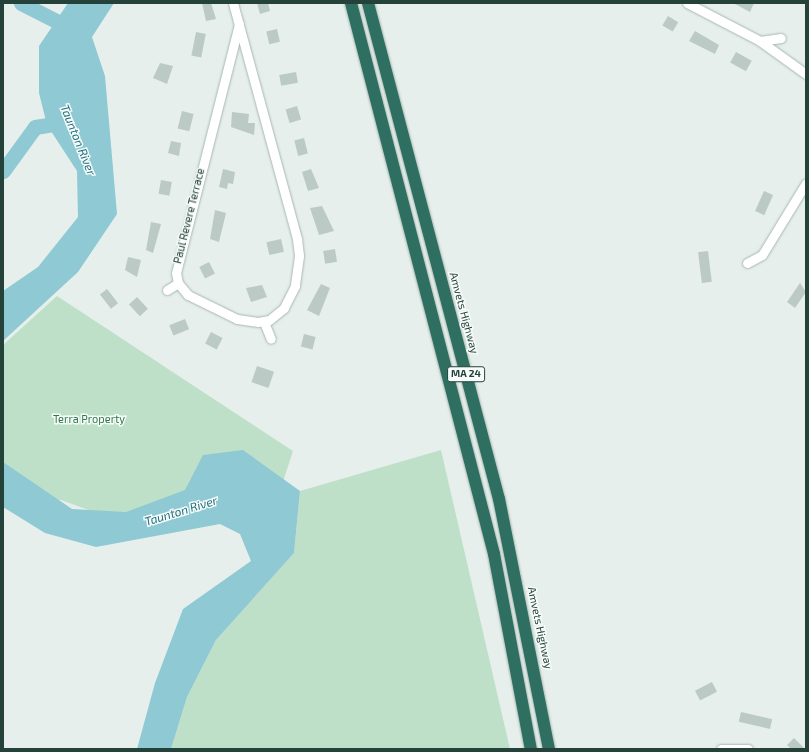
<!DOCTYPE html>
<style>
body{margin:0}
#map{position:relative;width:809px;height:752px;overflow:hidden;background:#e6efeb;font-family:"Exo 2",sans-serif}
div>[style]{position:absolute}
.green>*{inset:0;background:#bfe0c8}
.water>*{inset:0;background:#8ec9d4}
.river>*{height:15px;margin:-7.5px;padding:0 7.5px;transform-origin:7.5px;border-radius:7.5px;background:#8ec9d4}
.building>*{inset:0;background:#bbcac4;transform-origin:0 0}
.roads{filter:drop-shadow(0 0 1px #a8b8b2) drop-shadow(0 0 1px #a8b8b2)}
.minor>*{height:9px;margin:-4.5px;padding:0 4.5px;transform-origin:4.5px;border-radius:4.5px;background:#fff}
.motorway>*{height:12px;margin:-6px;padding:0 6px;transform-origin:6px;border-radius:6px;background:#2f6f62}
span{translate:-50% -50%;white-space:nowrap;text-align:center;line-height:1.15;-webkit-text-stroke:3px #f7fbf9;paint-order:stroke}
.shield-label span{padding:1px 3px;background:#f7fbf9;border:1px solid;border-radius:3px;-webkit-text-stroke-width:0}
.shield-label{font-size:10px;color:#24423a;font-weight:700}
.street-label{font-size:11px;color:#24423a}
.park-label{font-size:11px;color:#2d7a4b}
.water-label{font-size:12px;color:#1c6f80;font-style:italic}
.frame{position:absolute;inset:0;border:4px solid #24423a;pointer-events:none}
</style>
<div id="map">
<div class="green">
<div style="clip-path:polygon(57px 296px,293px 451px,277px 500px,196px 497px,108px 517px,61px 500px,35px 499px,3px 475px,3px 345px)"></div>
<div style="clip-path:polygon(441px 450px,510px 749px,171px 749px,187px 697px,216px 640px,294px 553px,300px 491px)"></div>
</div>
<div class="water">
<div style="clip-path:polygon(68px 3px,114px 3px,92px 37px,105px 76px,117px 214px,78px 272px,3px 341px,3px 291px,38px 267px,78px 217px,77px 171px,47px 125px,39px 93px,39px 46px)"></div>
<div style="clip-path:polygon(243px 450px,300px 491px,294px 553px,216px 640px,187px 697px,171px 749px,137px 749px,155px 683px,183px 609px,251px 561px,240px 534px,220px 524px,96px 547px,45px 533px,3px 507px,3px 462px,72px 509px,126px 512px,185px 490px,203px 455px)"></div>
</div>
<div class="river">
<div style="left:21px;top:3px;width:57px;rotate:27deg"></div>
<div style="left:3px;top:171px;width:54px;rotate:-54deg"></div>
<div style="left:35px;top:127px;width:20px;rotate:-9deg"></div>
<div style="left:55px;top:124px;width:12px;rotate:35deg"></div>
</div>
<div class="building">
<div style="clip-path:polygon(202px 3px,211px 3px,216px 19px,206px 21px)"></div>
<div style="clip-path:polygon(257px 3px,268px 3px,270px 11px,260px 14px)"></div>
<div style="clip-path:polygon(733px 3px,754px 3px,750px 12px)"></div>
<div style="left:668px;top:16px;width:12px;height:11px;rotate:31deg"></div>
<div style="left:277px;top:29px;width:13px;height:11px;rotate:77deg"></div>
<div style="clip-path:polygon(695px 31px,719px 45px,715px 54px,689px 41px)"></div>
<div style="left:196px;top:32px;width:10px;height:24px;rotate:11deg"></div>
<div style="left:736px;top:52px;width:18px;height:12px;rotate:29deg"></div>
<div style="clip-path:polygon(160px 63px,173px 66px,167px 84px,153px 78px)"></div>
<div style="left:296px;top:72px;width:11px;height:17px;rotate:80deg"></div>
<div style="left:297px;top:106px;width:14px;height:12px;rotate:73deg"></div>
<div style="left:182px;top:111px;width:12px;height:18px;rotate:14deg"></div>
<div style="clip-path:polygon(232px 112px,249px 114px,248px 123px,255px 123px,254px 135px,231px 127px)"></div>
<div style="left:304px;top:138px;width:16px;height:10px;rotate:76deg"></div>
<div style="clip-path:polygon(171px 141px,181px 143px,179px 156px,168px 153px)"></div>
<div style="clip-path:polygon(223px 169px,235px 172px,233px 184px,228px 183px,227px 189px,219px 187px)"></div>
<div style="clip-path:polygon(311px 169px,319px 188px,308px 191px,302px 172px)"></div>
<div style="left:161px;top:180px;width:11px;height:14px;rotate:10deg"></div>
<div style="left:764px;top:191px;width:10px;height:22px;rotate:24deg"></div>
<div style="clip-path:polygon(322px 206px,334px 231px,319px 235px,310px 208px)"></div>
<div style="clip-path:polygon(215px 210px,226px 213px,219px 242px,210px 239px)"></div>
<div style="clip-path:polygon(151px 222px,161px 224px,153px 253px,146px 250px)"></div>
<div style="left:281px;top:239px;width:13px;height:15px;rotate:77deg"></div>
<div style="left:335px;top:249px;width:13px;height:12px;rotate:81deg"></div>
<div style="left:708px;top:251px;width:31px;height:10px;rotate:83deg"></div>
<div style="clip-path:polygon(128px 257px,141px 260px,137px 277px,125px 270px)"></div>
<div style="left:209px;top:262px;width:13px;height:11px;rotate:63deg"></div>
<div style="clip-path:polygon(800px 283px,806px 292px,795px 308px,787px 302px)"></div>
<div style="clip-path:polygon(321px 284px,330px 288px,319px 316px,307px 310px)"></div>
<div style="clip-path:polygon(262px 285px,267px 297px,251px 302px,246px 288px)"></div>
<div style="left:107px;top:289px;width:18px;height:9px;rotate:52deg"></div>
<div style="left:137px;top:297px;width:16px;height:11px;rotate:47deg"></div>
<div style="left:185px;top:319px;width:11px;height:17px;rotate:68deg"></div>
<div style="left:211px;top:332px;width:13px;height:13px;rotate:27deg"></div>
<div style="left:304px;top:334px;width:12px;height:13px;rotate:14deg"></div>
<div style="left:257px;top:366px;width:18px;height:17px;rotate:19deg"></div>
<div style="left:712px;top:682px;width:11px;height:19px;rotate:63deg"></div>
<div style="left:741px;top:712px;width:32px;height:10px;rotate:13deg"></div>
<div style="clip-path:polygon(794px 738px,805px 749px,791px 749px,787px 745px)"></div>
</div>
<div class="roads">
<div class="minor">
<div style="left:233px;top:3px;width:245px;rotate:74.8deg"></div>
<div style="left:297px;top:239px;width:17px;rotate:83deg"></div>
<div style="left:299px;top:256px;width:30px;rotate:98deg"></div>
<div style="left:295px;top:286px;width:25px;rotate:117deg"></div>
<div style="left:284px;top:308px;width:19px;rotate:141deg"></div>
<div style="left:269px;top:320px;width:11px;rotate:170deg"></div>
<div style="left:258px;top:322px;width:21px;rotate:-172deg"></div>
<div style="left:237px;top:319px;width:55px;rotate:-153.9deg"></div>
<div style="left:188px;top:295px;width:16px;rotate:-130deg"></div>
<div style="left:178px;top:283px;width:10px;rotate:-101deg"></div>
<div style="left:176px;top:273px;width:257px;rotate:-75.8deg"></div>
<div style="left:687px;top:3px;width:82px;rotate:27.5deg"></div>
<div style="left:760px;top:41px;width:21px;rotate:-8deg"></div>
<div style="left:760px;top:41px;width:57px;rotate:35.7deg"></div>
<div style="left:747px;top:263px;width:17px;rotate:-28deg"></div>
<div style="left:762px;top:255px;width:84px;rotate:-58.6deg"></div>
<div style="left:167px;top:290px;width:13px;rotate:-32deg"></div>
<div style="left:264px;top:322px;width:18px;rotate:68deg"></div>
<div style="left:721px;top:749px;width:27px"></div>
</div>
<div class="motorway">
<div style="left:351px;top:3px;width:569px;rotate:75.45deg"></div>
<div style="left:494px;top:554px;width:198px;rotate:79.3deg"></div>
<div style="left:368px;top:3px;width:513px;rotate:75.21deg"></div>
<div style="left:499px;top:499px;width:255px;rotate:78.7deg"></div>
</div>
</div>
<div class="shield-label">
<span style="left:466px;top:374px">MA 24</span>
</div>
<div class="street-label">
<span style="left:189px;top:216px;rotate:-76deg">Paul Revere Terrace</span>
<span style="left:464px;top:313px;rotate:75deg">Amvets Highway</span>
<span style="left:540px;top:628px;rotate:78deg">Amvets Highway</span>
</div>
<div class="park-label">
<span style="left:89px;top:419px">Terra Property</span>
</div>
<div class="water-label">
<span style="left:78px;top:140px;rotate:68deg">Taunton River</span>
<span style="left:181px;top:511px;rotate:-17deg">Taunton River</span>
</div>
<div class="frame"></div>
</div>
